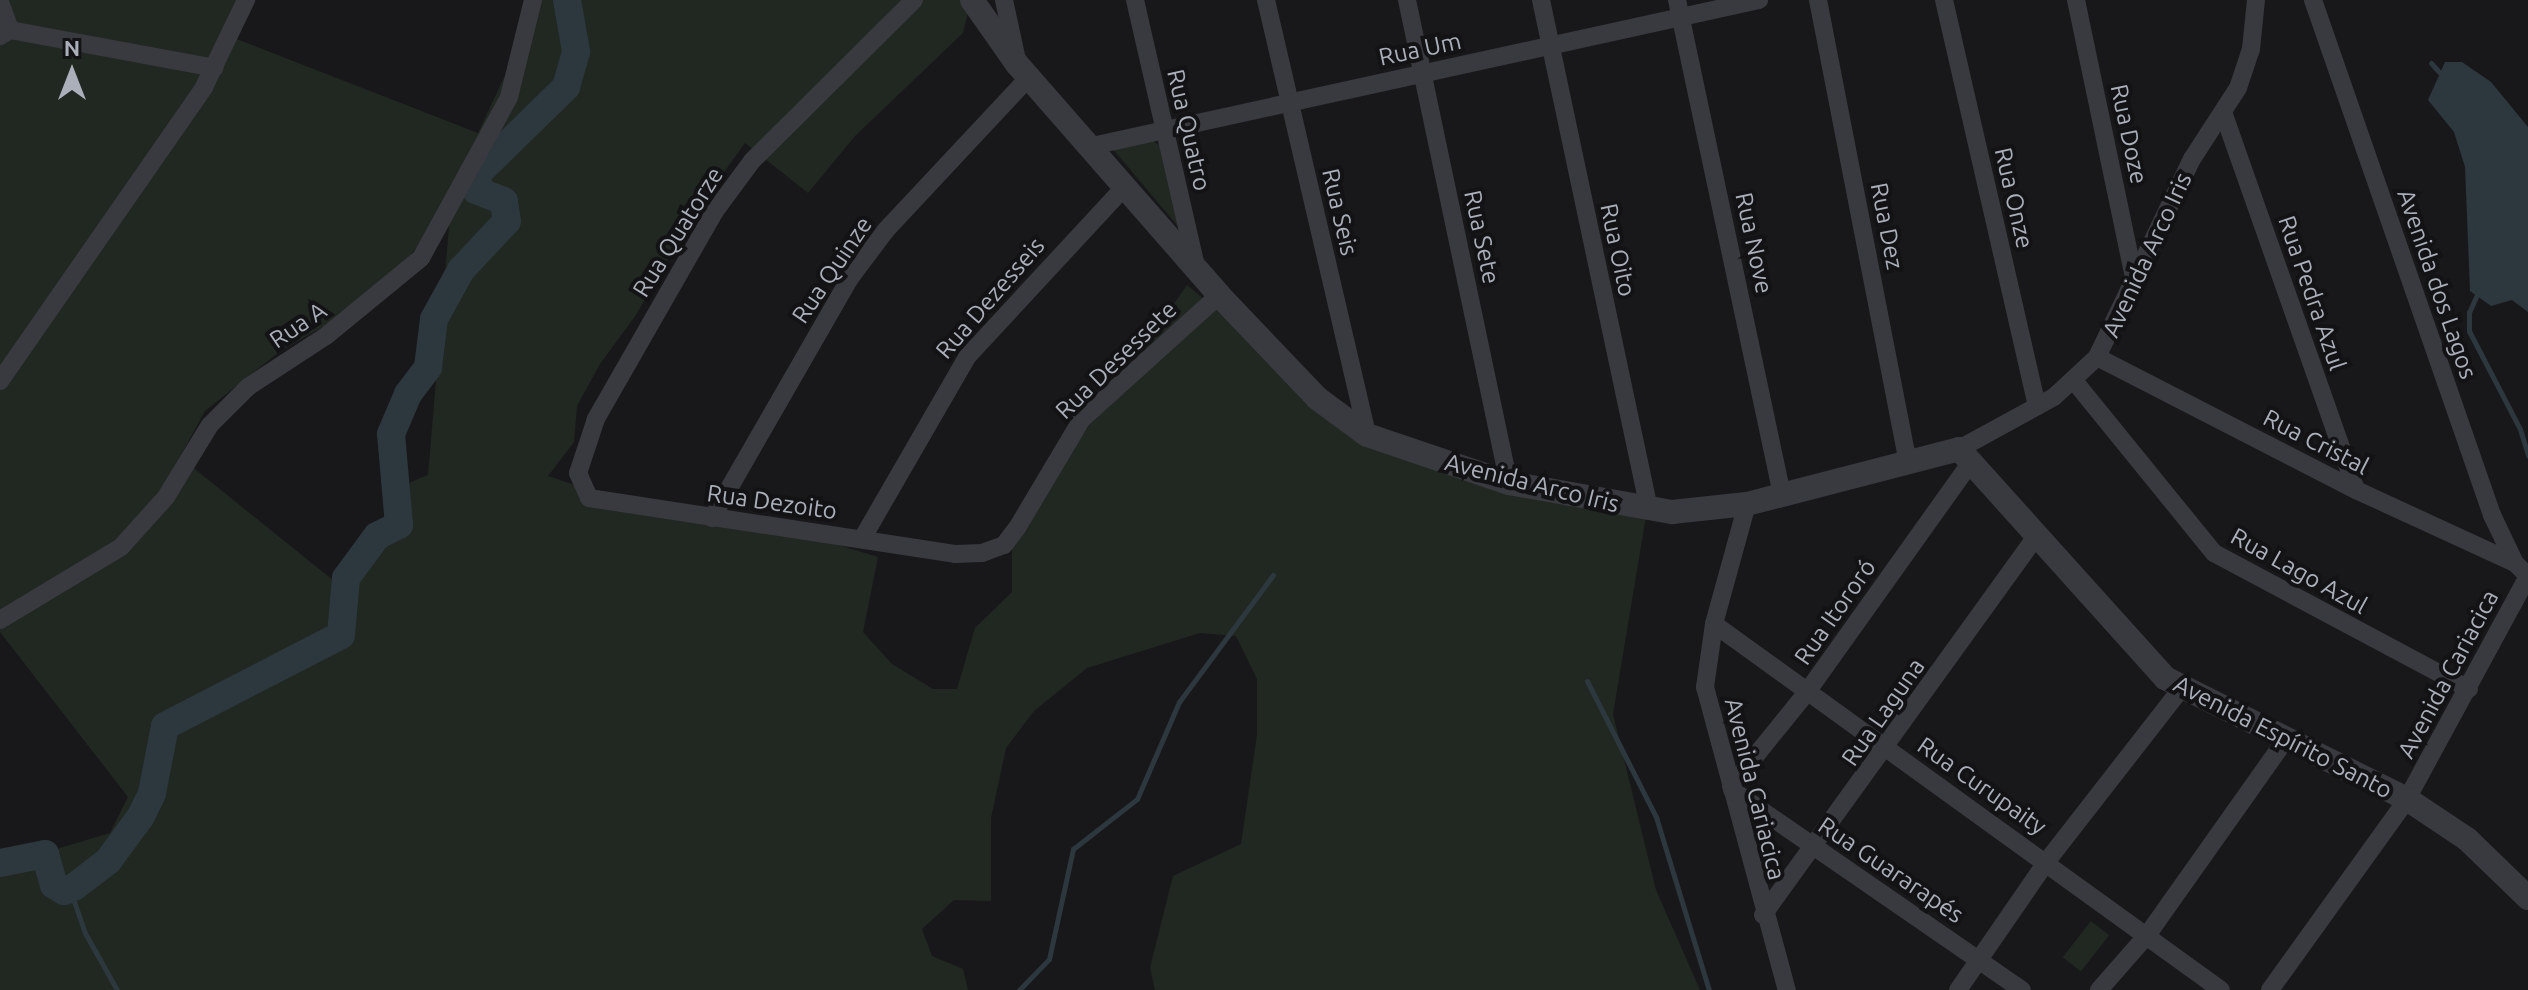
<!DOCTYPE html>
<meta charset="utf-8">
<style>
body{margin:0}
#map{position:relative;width:2528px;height:990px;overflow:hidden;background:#18181a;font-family:Ubuntu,sans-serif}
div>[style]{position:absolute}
.green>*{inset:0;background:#202821;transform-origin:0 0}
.water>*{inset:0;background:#2d373e}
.stream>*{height:5px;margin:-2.5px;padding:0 2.5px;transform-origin:2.5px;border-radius:2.5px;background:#2d373e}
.river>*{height:28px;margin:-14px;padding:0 14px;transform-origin:14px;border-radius:14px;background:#2d373e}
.minor>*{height:18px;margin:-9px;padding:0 9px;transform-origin:9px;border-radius:9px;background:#393a3f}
.tertiary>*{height:24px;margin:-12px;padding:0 12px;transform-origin:12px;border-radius:12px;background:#393a3f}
span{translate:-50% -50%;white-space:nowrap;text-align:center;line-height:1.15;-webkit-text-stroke:8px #131315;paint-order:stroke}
.street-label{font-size:24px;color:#aaafba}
.north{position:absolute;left:32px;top:32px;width:80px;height:80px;-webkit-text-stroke:6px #131315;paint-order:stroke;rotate:0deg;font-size:22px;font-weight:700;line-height:32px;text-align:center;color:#aaafba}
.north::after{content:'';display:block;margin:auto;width:28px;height:36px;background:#aaafba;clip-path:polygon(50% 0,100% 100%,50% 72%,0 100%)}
</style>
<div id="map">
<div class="green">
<div style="clip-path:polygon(evenodd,0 0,241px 0,229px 36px,478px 133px,506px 73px,524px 0,971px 0,963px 33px,855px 136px,808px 193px,745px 143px,689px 221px,636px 315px,600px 364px,577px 406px,574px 442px,548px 476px,662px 514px,726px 510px,878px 557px,863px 632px,892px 664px,933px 689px,957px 689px,975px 628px,1012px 592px,1012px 536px,1187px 285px,1368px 435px,1647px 510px,1613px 714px,1656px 890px,1700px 990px,1155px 990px,1150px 968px,1173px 876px,1241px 844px,1257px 735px,1257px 679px,1236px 636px,1200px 633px,1087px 668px,1034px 711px,1006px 748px,991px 818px,991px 901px,954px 900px,922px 929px,932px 956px,963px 969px,968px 990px,0 990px,0 866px,110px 833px,128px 797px,0 632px,0 0,452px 191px,428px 475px,411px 482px,334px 581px,180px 457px,205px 411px,279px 352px,378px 295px,427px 235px,452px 191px)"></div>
<div style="clip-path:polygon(1153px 141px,1162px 147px,1181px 230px,1112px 148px)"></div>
<div style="left:2091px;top:921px;width:23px;height:46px;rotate:38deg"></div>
</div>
<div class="water">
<div style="clip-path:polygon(2445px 62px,2462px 62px,2491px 82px,2528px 127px,2528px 312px,2512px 300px,2491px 306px,2470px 291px,2465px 167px,2454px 132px,2428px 100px)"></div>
</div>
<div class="stream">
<div style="left:2431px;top:63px;width:15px;rotate:48deg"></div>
<div style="left:2479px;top:290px;width:24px;rotate:114deg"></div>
<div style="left:2469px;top:312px;width:19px;rotate:90deg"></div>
<div style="left:2469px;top:331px;width:110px;rotate:62.5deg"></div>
<div style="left:2520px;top:429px;width:28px;rotate:73deg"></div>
<div style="left:1587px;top:681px;width:153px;rotate:63.1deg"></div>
<div style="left:1656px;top:817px;width:181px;rotate:73deg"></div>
<div style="left:70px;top:890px;width:46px;rotate:70.8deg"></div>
<div style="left:85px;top:933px;width:65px;rotate:60.7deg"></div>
<div style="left:1019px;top:990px;width:43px;rotate:-45.9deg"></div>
<div style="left:1049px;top:959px;width:113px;rotate:-77.7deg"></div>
<div style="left:1073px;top:849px;width:81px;rotate:-38deg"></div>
<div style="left:1137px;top:799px;width:106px;rotate:-66.6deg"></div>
<div style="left:1179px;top:702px;width:158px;rotate:-53.5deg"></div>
</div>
<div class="river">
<div style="left:0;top:863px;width:46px;rotate:-11.3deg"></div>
<div style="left:45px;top:854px;width:32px;rotate:74deg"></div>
<div style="left:54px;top:885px;width:12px;rotate:31deg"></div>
<div style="left:64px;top:891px;width:11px;rotate:-22deg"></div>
<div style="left:74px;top:887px;width:43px;rotate:-37.4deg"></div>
<div style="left:108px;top:861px;width:56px;rotate:-53.7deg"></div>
<div style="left:141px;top:816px;width:25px;rotate:-64deg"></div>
<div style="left:152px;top:793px;width:68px;rotate:-79deg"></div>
<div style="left:165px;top:726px;width:198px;rotate:-27.3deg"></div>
<div style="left:341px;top:635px;width:57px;rotate:-85deg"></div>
<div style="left:346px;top:578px;width:52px;rotate:-53.6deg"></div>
<div style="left:377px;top:536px;width:25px;rotate:-27deg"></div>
<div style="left:399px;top:525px;width:91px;rotate:-95deg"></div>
<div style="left:391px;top:434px;width:43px;rotate:-67deg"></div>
<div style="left:408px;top:394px;width:34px;rotate:-53deg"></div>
<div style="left:428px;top:367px;width:48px;rotate:-82.9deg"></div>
<div style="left:434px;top:319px;width:56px;rotate:-61.1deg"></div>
<div style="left:461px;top:270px;width:67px;rotate:-46.8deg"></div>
<div style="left:507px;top:221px;width:20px;rotate:-99deg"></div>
<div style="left:504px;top:201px;width:30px;rotate:-159deg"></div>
<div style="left:476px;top:190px;width:18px;rotate:-81deg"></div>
<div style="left:479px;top:172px;width:122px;rotate:-44.3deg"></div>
<div style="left:566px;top:87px;width:37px;rotate:-74deg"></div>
<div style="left:576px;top:51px;width:52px;rotate:-100deg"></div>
</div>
<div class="minor">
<div style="left:914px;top:0;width:228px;rotate:135.2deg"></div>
<div style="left:752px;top:161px;width:62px;rotate:126.5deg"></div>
<div style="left:715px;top:211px;width:240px;rotate:119.8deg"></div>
<div style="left:596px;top:419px;width:57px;rotate:108.4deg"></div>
<div style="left:578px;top:473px;width:27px;rotate:66deg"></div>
<div style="left:589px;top:498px;width:370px;rotate:8.7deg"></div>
<div style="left:955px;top:554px;width:27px;rotate:-2deg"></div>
<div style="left:982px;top:553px;width:23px;rotate:-20deg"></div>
<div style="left:1004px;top:545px;width:21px;rotate:-53deg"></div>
<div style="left:1017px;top:528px;width:127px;rotate:-59.2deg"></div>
<div style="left:1082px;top:419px;width:185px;rotate:-42.1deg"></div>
<div style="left:1004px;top:0;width:61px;rotate:77.8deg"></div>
<div style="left:1135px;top:0;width:274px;rotate:77.1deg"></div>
<div style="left:1266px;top:0;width:447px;rotate:76.9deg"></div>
<div style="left:1407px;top:0;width:494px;rotate:78.1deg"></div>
<div style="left:1541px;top:0;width:520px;rotate:78.02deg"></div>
<div style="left:1677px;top:0;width:506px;rotate:78.02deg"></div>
<div style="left:1818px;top:0;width:471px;rotate:79deg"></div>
<div style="left:1944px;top:0;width:417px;rotate:77.1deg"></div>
<div style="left:2076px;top:0;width:284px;rotate:78.2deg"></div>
<div style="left:2313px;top:0;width:545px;rotate:70.83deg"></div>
<div style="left:2492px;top:515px;width:53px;rotate:64.4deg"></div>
<div style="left:2515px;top:563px;width:18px;rotate:45deg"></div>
<div style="left:0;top:2px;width:30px;rotate:70deg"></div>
<div style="left:10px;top:30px;width:12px;rotate:149deg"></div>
<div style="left:10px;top:30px;width:208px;rotate:10.5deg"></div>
<div style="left:2223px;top:112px;width:401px;rotate:70.6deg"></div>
<div style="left:1092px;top:146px;width:683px;rotate:-12.35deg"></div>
<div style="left:2097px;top:357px;width:291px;rotate:27.2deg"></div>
<div style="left:2356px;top:490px;width:175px;rotate:24.7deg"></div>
<div style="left:0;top:381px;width:358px;rotate:-55.2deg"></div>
<div style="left:204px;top:87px;width:97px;rotate:-64.2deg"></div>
<div style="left:2075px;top:382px;width:220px;rotate:50.9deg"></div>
<div style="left:2214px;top:553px;width:289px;rotate:28.1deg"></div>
<div style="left:1959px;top:449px;width:108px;rotate:-28.7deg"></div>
<div style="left:2054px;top:397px;width:59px;rotate:-42.9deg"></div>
<div style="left:2097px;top:357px;width:220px;rotate:-64.4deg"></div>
<div style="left:2192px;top:159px;width:85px;rotate:-57.1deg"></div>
<div style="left:2238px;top:88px;width:41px;rotate:-71.6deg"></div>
<div style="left:2251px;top:49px;width:49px;rotate:-84.2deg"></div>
<div style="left:1747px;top:504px;width:124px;rotate:105.4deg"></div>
<div style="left:1714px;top:624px;width:64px;rotate:98.1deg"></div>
<div style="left:1705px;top:687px;width:314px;rotate:74.9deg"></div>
<div style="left:712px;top:518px;width:277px;rotate:-60.1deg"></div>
<div style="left:850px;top:278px;width:60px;rotate:-53.1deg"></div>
<div style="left:886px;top:230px;width:209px;rotate:-46.9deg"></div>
<div style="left:862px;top:539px;width:210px;rotate:-60deg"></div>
<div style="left:967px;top:357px;width:234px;rotate:-47.2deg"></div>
<div style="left:0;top:620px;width:141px;rotate:-31.1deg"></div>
<div style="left:121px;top:547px;width:67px;rotate:-48deg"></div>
<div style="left:166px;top:497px;width:84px;rotate:-58.6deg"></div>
<div style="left:210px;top:425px;width:54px;rotate:-45deg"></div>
<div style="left:248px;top:387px;width:93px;rotate:-33.2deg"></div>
<div style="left:326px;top:336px;width:123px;rotate:-39.4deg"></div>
<div style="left:421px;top:258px;width:183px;rotate:-61.3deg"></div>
<div style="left:509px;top:97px;width:100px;rotate:-76.1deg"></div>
<div style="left:1714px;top:624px;width:625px;rotate:35.83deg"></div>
<div style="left:1731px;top:786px;width:121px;rotate:-51deg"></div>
<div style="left:1807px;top:692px;width:282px;rotate:-54.5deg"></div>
<div style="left:1732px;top:790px;width:352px;rotate:34.6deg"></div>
<div style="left:1763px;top:915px;width:470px;rotate:-54.2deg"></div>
<div style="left:1958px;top:990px;width:157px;rotate:-55.4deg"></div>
<div style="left:2047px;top:861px;width:218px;rotate:-52.1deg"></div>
<div style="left:2099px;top:990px;width:74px;rotate:-48.8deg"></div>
<div style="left:2148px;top:934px;width:240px;rotate:-54.7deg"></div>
<div style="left:2270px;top:990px;width:235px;rotate:-54.3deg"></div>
<div style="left:2407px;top:799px;width:254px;rotate:-61.5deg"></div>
</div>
<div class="tertiary">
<div style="left:972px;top:0;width:78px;rotate:54.9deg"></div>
<div style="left:1017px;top:64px;width:307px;rotate:48.8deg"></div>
<div style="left:1219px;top:295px;width:142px;rotate:46.4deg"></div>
<div style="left:1317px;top:398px;width:62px;rotate:36.5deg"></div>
<div style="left:1367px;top:435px;width:150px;rotate:18.7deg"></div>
<div style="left:1509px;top:483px;width:166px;rotate:10.1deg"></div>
<div style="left:1672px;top:512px;width:75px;rotate:-6.1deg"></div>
<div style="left:1747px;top:504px;width:219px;rotate:-14.5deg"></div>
<div style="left:1959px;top:449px;width:308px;rotate:48deg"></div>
<div style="left:2165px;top:678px;width:271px;rotate:26.6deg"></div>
<div style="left:2407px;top:799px;width:72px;rotate:33.7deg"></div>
<div style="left:2467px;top:839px;width:85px;rotate:44deg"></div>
</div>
<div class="street-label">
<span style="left:1420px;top:49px;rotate:-12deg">Rua Um</span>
<span style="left:1189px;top:130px;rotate:77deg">Rua Quatro</span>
<span style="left:2129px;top:134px;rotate:78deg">Rua Doze</span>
<span style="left:2014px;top:198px;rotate:77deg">Rua Onze</span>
<span style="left:1340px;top:212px;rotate:77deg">Rua Seis</span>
<span style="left:1887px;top:226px;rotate:79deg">Rua Dez</span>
<span style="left:678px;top:232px;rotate:-58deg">Rua Quatorze</span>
<span style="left:1482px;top:237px;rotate:78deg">Rua Sete</span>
<span style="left:1754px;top:243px;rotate:78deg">Rua Nove</span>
<span style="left:1618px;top:250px;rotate:78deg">Rua Oito</span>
<span style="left:2147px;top:255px;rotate:-65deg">Avenida Arco Iris</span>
<span style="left:832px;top:270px;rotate:-56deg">Rua Quinze</span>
<span style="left:2437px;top:284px;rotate:71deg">Avenida dos Lagos</span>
<span style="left:2312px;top:293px;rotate:71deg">Rua Pedra Azul</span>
<span style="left:990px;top:298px;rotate:-49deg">Rua Dezesseis</span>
<span style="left:298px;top:325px;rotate:-34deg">Rua A</span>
<span style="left:1116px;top:360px;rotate:-44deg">Rua Desessete</span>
<span style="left:2316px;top:442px;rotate:27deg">Rua Cristal</span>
<span style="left:1532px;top:483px;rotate:14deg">Avenida Arco Iris</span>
<span style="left:772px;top:502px;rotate:8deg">Rua Dezoito</span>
<span style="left:2299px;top:571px;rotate:29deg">Rua Lago Azul</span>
<span style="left:1835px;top:612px;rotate:-55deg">Rua Itororó</span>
<span style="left:2448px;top:674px;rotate:-62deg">Avenida Cariacica</span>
<span style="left:1883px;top:712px;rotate:-55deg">Rua Laguna</span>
<span style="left:2283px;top:737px;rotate:27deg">Avenida Espírito Santo</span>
<span style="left:1982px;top:786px;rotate:35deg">Rua Curupaity</span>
<span style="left:1755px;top:789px;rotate:76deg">Avenida Cariacica</span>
<span style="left:1891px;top:870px;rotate:34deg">Rua Guararapés</span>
</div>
<div class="north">N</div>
</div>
